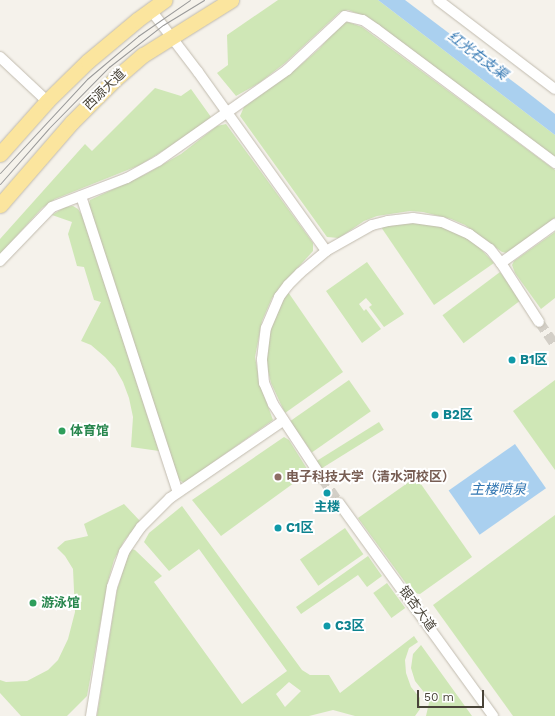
<!DOCTYPE html>
<meta charset="utf-8">
<style>
body{margin:0}
#map{position:relative;width:555px;height:716px;overflow:hidden;background:#f5f2eb;font-family:"Work Sans","Noto Sans SC",sans-serif}
div>[style]{position:absolute}
.green>*{inset:0;background:#cfe7b6;transform-origin:0 0}
.water>*{inset:0;background:#aad0ef;transform-origin:0 0}
.minor-tunnel>*{height:10px;margin-top:-5px;transform-origin:0;background:repeating-linear-gradient(90deg,#d3cfc7 0 10px,transparent 0 15px)}
.roads{filter:drop-shadow(0 0 1px #c1bbae) drop-shadow(0 0 1px #c1bbae)}
.minor>*{height:10px;margin:-5px;padding:0 5px;transform-origin:5px;border-radius:5px;background:#fff}
.primary>*{height:15px;margin:-7.5px;padding:0 7.5px;transform-origin:7.5px;border-radius:7.5px;background:#fbe59e}
.tram>*{height:1px;margin:-0.5px;padding:0 0.5px;transform-origin:0.5px;border-radius:0.5px;background:#999}
.dots>*{width:11px;height:11px;translate:-50% -50%;box-sizing:border-box;border:2px solid #fff;border-radius:50%}
span{translate:-50% -50%;white-space:nowrap;text-align:center;line-height:1.15;-webkit-text-stroke:4px #fff;paint-order:stroke}
.street-label{font-size:13px;color:#494439}
.culture-label{font-size:13px;color:#0d838f;font-weight:700}
.left{translate:0 -50%;text-align:left}
.leisure-label{font-size:13px;color:#27864d;font-weight:700}
.education-label{font-size:13px;color:#785e54;font-weight:700}
.water-label{font-size:14px;color:#3478b3;font-style:italic}
.scale{position:absolute;left:417px;top:690px;width:67px;height:18px;box-sizing:border-box;border:2px solid #494439;border-top:0;padding-left:5px;font-size:12px;line-height:14px;white-space:nowrap;color:#494439;-webkit-text-stroke:3px #fff;paint-order:stroke}
</style>
<div id="map">
<div class="green">
<div style="clip-path:polygon(278px 0,378px 0,555px 135px,555px 157px,369px 18px,348px 10px,340px 12px,285px 63px,259px 83px,236px 96px,217px 73px,228px 65px,227px 35px)"></div>
<div style="clip-path:polygon(348px 22px,362px 27px,555px 170px,555px 218px,507px 253px,502px 252px,465px 225px,451px 219px,423px 212px,410px 211px,377px 216px,364px 221px,339px 238px,327px 237px,240px 116px,244px 107px,296px 69px,319px 49px,342px 23px)"></div>
<div style="clip-path:polygon(155px 88px,181px 96px,191px 89px,211px 117px,190px 134px,140px 165px,55px 199px,42px 208px,0 254px,0 239px,85px 144px,92px 151px)"></div>
<div style="clip-path:polygon(226px 124px,313px 243px,313px 251px,282px 285px,272px 298px,262px 321px,255px 357px,260px 384px,273px 420px,184px 483px,179px 480px,88px 207px,90px 200px,146px 174px,181px 154px,217px 126px)"></div>
<div style="clip-path:polygon(73px 206px,78px 209px,82px 215px,159px 451px,131px 447px,133px 417px,129px 398px,123px 382px,115px 368px,105px 357px,91px 345px,81px 341px,101px 302px,94px 300px,84px 267px,77px 266px,68px 234px,72px 222px,52px 215px,65px 207px)"></div>
<div style="clip-path:polygon(410px 222px,440px 226px,457px 231px,478px 246px,494px 263px,434px 305px,381px 227px)"></div>
<div style="clip-path:polygon(555px 232px,555px 298px,541px 309px,515px 273px,512px 265px,514px 261px)"></div>
<div style="clip-path:polygon(367px 262px,404px 314px,384px 327px,369px 307px,372px 305px,366px 298px,359px 304px,364px 311px,366px 309px,381px 329px,362px 343px,326px 291px)"></div>
<div style="left:500px;top:272px;width:35px;height:72px;rotate:53deg"></div>
<div style="clip-path:polygon(288px 292px,343px 372px,285px 413px,271px 383px,267px 367px,266px 351px,274px 317px)"></div>
<div style="left:349px;top:380px;width:38px;height:72px;rotate:55deg"></div>
<div style="clip-path:polygon(555px 380px,555px 470px,513px 411px)"></div>
<div style="left:379px;top:422px;width:9px;height:74px;rotate:58deg"></div>
<div style="clip-path:polygon(284px 437px,289px 440px,309px 472px,221px 536px,192px 500px)"></div>
<div style="clip-path:polygon(416px 477px,472px 557px,420px 594px,413px 593px,358px 518px)"></div>
<div style="clip-path:polygon(124px 504px,140px 521px,124px 541px,114px 560px,108px 581px,87px 696px,67px 716px,21px 716px,0 693px,0 680px,6px 682px,27px 681px,48px 670px,58px 660px,68px 639px,75px 612px,73px 569px,65px 556px,57px 548px,65px 541px,88px 536px,84px 524px)"></div>
<div style="clip-path:polygon(evenodd,182px 506px,302px 670px,310px 675px,329px 675px,340px 693px,414px 636px,418px 642px,409px 648px,405px 660px,406px 673px,411px 687px,420px 698px,420px 709px,415px 716px,355px 716px,333px 710px,309px 716px,97px 716px,117px 590px,126px 561px,131px 549px,135px 550px,162px 576px,154px 582px,242px 704px,287px 671px,199px 549px,169px 571px,144px 542px,149px 533px,182px 506px,289px 682px,301px 691px,285px 707px,276px 694px,289px 682px)"></div>
<div style="clip-path:polygon(555px 515px,555px 716px,513px 716px,433px 605px)"></div>
<div style="left:345px;top:528px;width:32px;height:55px;rotate:55deg"></div>
<div style="clip-path:polygon(368px 556px,382px 576px,367px 587px,358px 575px,301px 614px,296px 607px)"></div>
<div style="left:387px;top:583px;width:31px;height:17px;rotate:54deg"></div>
<div style="clip-path:polygon(421px 645px,472px 716px,426px 716px,429px 703px,427px 696px,415px 681px,411px 668px,413px 654px)"></div>
</div>
<div class="water">
<div style="clip-path:polygon(378px 0,405px 0,523px 89px,555px 114px,555px 135px)"></div>
<div style="left:515px;top:444px;width:54px;height:81px;rotate:55deg"></div>
</div>
<div class="minor-tunnel">
<div style="left:539px;top:322px;width:28px;rotate:55deg"></div>
<div style="left:322px;top:478px;width:30px;rotate:56deg"></div>
</div>
<div class="roads">
<div class="minor">
<div style="left:438px;top:0;width:147px;rotate:37.3deg"></div>
<div style="left:150px;top:9px;width:79px;rotate:52.7deg"></div>
<div style="left:198px;top:72px;width:220px;rotate:54.4deg"></div>
<div style="left:0;top:57px;width:64px;rotate:43.1deg"></div>
<div style="left:81px;top:196px;width:311px;rotate:71.9deg"></div>
<div style="left:0;top:261px;width:75px;rotate:-46.1deg"></div>
<div style="left:52px;top:207px;width:80px;rotate:-21.1deg"></div>
<div style="left:127px;top:178px;width:35px;rotate:-29deg"></div>
<div style="left:158px;top:161px;width:158px;rotate:-35.2deg"></div>
<div style="left:287px;top:70px;width:79px;rotate:-43deg"></div>
<div style="left:345px;top:16px;width:18px;rotate:13deg"></div>
<div style="left:363px;top:20px;width:16px;rotate:35deg"></div>
<div style="left:376px;top:29px;width:224px;rotate:36.8deg"></div>
<div style="left:501px;top:263px;width:67px;rotate:-35.8deg"></div>
<div style="left:322px;top:478px;width:89px;rotate:-123.5deg"></div>
<div style="left:273px;top:404px;width:23px;rotate:-113deg"></div>
<div style="left:264px;top:383px;width:24px;rotate:-95deg"></div>
<div style="left:262px;top:359px;width:31px;rotate:-83deg"></div>
<div style="left:266px;top:328px;width:34px;rotate:-67deg"></div>
<div style="left:279px;top:297px;width:15px;rotate:-53deg"></div>
<div style="left:288px;top:285px;width:17px;rotate:-45deg"></div>
<div style="left:300px;top:273px;width:34px;rotate:-40deg"></div>
<div style="left:326px;top:251px;width:53px;rotate:-29.5deg"></div>
<div style="left:372px;top:225px;width:16px;rotate:-14deg"></div>
<div style="left:388px;top:221px;width:25px;rotate:-7deg"></div>
<div style="left:413px;top:218px;width:29px;rotate:8deg"></div>
<div style="left:442px;top:222px;width:30px;rotate:24deg"></div>
<div style="left:469px;top:234px;width:26px;rotate:36deg"></div>
<div style="left:490px;top:249px;width:18px;rotate:52deg"></div>
<div style="left:501px;top:263px;width:70px;rotate:57.2deg"></div>
<div style="left:339px;top:503px;width:263px;rotate:54.1deg"></div>
<div style="left:91px;top:716px;width:131px;rotate:-80.8deg"></div>
<div style="left:112px;top:587px;width:37px;rotate:-71deg"></div>
<div style="left:124px;top:552px;width:18px;rotate:-56deg"></div>
<div style="left:134px;top:537px;width:12px;rotate:-55deg"></div>
<div style="left:141px;top:527px;width:41px;rotate:-45deg"></div>
<div style="left:170px;top:498px;width:137px;rotate:-34.3deg"></div>
</div>
<div class="primary">
<div style="left:0;top:154px;width:71px;rotate:-48.4deg"></div>
<div style="left:47px;top:101px;width:57px;rotate:-44.3deg"></div>
<div style="left:88px;top:61px;width:64px;rotate:-39.9deg"></div>
<div style="left:137px;top:20px;width:34px;rotate:-36deg"></div>
<div style="left:0;top:205px;width:110px;rotate:-49.1deg"></div>
<div style="left:72px;top:122px;width:61px;rotate:-45deg"></div>
<div style="left:115px;top:79px;width:37px;rotate:-41deg"></div>
<div style="left:143px;top:55px;width:104px;rotate:-32deg"></div>
</div>
</div>
<div class="tram">
<div style="left:0;top:173px;width:128px;rotate:-47.2deg"></div>
<div style="left:87px;top:79px;width:67px;rotate:-40.1deg"></div>
<div style="left:138px;top:36px;width:63px;rotate:-34.7deg"></div>
<div style="left:0;top:184px;width:74px;rotate:-48.8deg"></div>
<div style="left:49px;top:128px;width:86px;rotate:-45.5deg"></div>
<div style="left:109px;top:67px;width:68px;rotate:-37.9deg"></div>
<div style="left:163px;top:25px;width:48px;rotate:-31.4deg"></div>
</div>
<div class="dots">
<div style="left:512px;top:360px;background:#0f9aa8"></div>
<div style="left:435px;top:415px;background:#0f9aa8"></div>
<div style="left:62px;top:431px;background:#2e9e5b"></div>
<div style="left:278px;top:477px;background:#8d6e63"></div>
<div style="left:327px;top:493px;background:#0f9aa8"></div>
<div style="left:278px;top:528px;background:#0f9aa8"></div>
<div style="left:33px;top:603px;background:#2e9e5b"></div>
<div style="left:327px;top:626px;background:#0f9aa8"></div>
</div>
<div class="street-label">
<span style="left:105px;top:90px;rotate:-44deg">西源大道</span>
<span style="left:417px;top:609px;rotate:54deg">银杏大道</span>
</div>
<div class="culture-label">
<span class="left" style="left:520px;top:360px">B1区</span>
<span class="left" style="left:443px;top:415px">B2区</span>
<span style="left:327px;top:507px">主楼</span>
<span class="left" style="left:286px;top:528px">C1区</span>
<span class="left" style="left:335px;top:626px">C3区</span>
</div>
<div class="leisure-label">
<span class="left" style="left:70px;top:431px">体育馆</span>
<span class="left" style="left:41px;top:603px">游泳馆</span>
</div>
<div class="education-label">
<span class="left" style="left:286px;top:477px">电子科技大学（清水河校区）</span>
</div>
<div class="water-label">
<span style="left:478px;top:55px;rotate:37deg">红光右支渠</span>
<span style="left:498px;top:489px">主楼喷泉</span>
</div>
<div class="scale">50 m</div>
</div>
